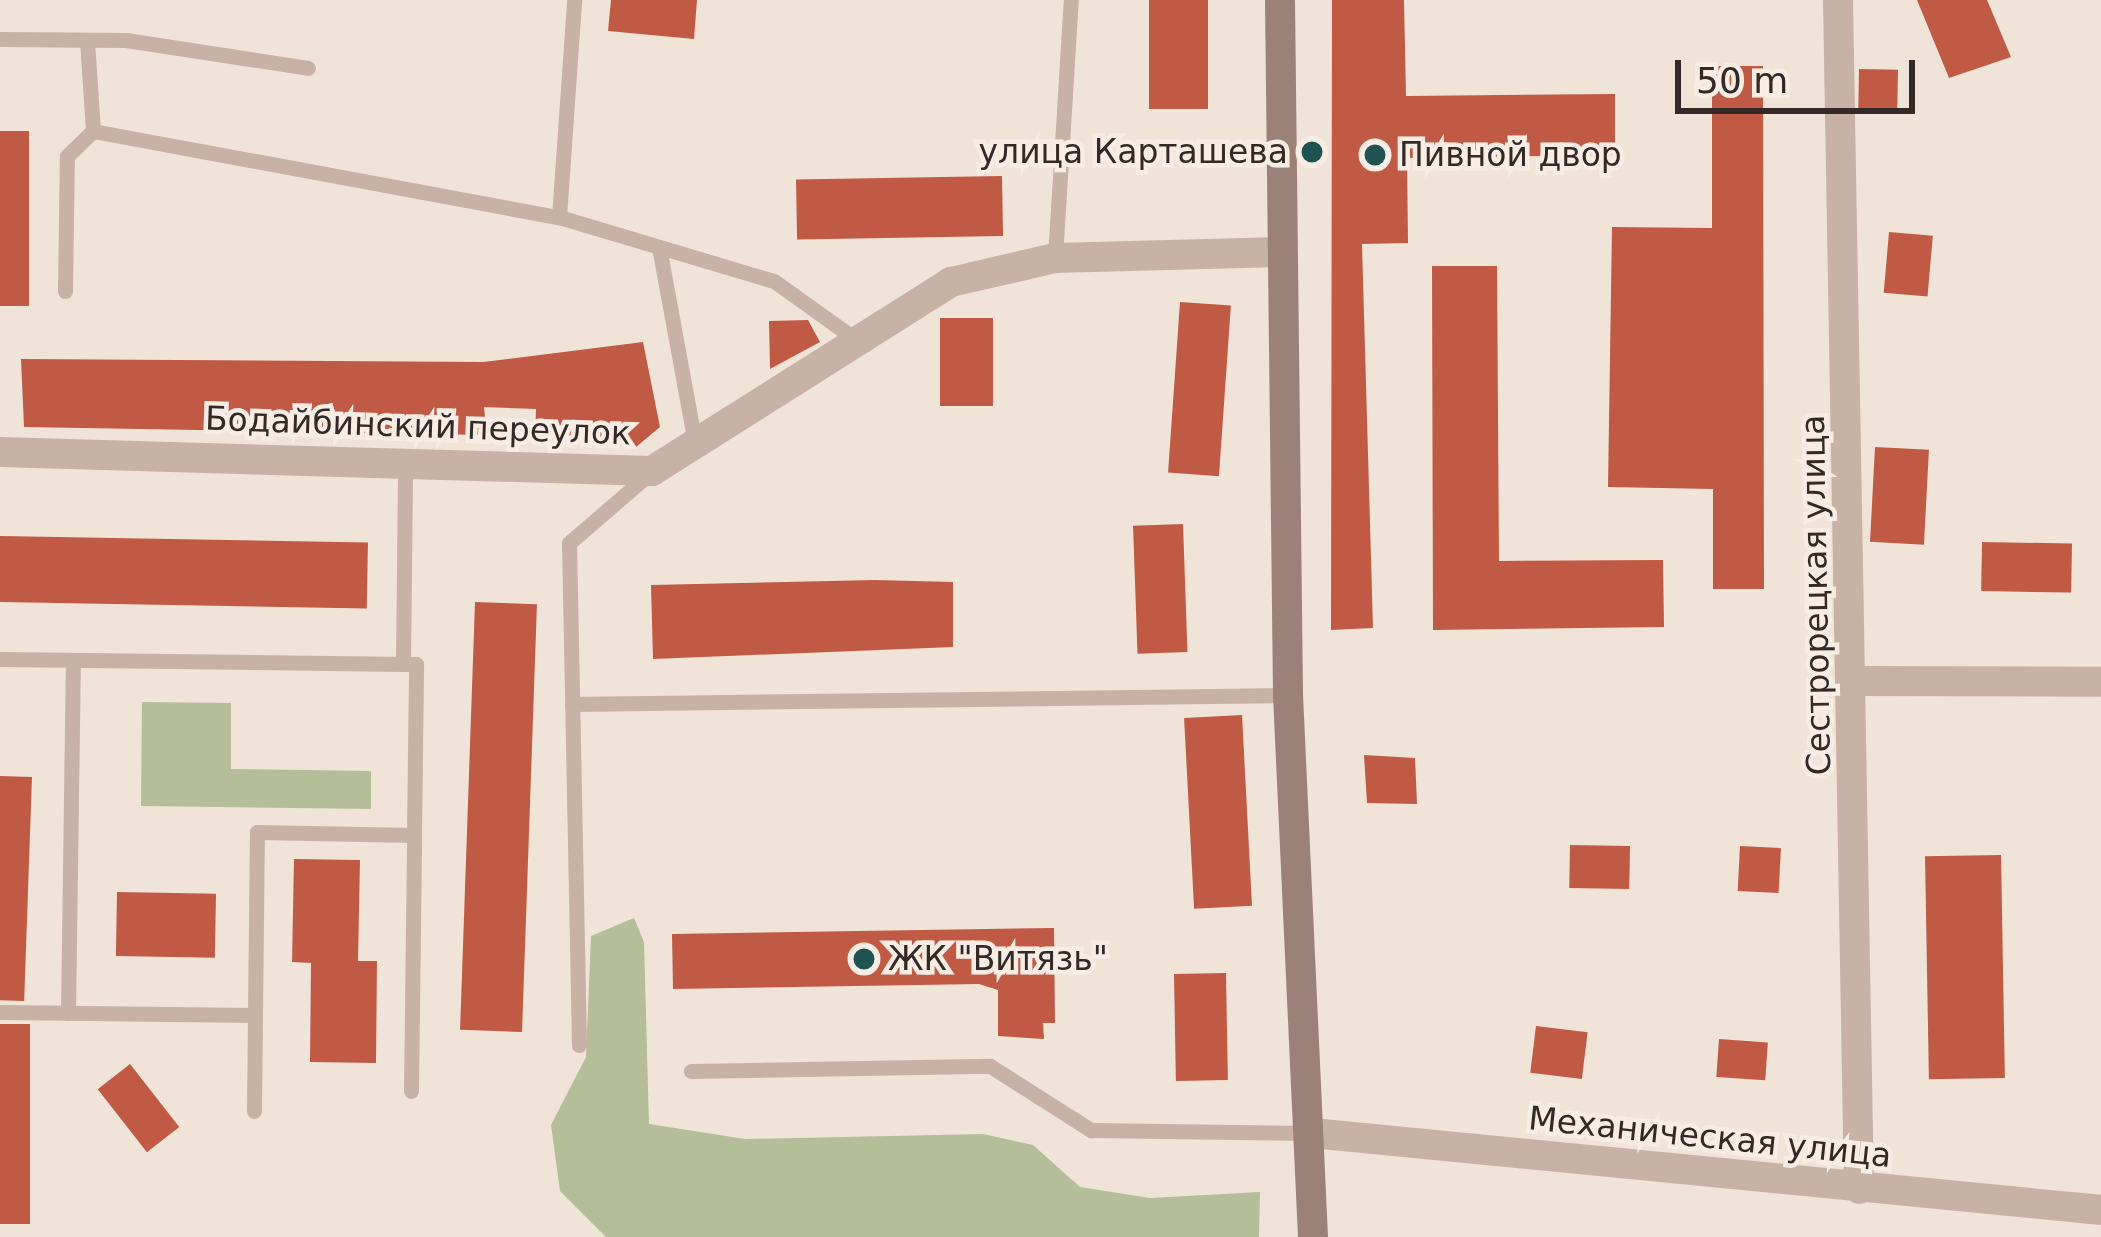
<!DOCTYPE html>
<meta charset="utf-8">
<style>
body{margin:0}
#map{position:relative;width:2101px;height:1237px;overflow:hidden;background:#f0e3d8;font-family:"DejaVu Sans",sans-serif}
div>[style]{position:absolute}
.green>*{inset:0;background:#b4be99}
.building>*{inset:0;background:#c15a45;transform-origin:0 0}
.service>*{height:15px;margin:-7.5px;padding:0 7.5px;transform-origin:7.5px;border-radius:7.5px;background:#c7b2a5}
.minor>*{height:30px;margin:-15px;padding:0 15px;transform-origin:15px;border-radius:15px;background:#c7b2a5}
.secondary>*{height:30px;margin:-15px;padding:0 15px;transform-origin:15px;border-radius:15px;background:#9b8177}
.dots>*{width:33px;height:33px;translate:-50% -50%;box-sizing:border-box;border:6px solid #f8ede4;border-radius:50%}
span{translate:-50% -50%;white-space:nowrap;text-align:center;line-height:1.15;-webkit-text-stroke:9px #f8ede4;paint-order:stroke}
.poi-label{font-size:33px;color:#332926}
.right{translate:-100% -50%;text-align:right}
.left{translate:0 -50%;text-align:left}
.street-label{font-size:33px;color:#332926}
.scale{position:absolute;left:1675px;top:60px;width:240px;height:54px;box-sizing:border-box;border:6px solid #332926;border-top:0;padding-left:15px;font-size:36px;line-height:42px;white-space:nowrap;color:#332926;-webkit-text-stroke:9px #f8ede4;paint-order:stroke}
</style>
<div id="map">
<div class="green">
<div style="clip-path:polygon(142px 702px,231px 703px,231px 769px,371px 771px,371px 809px,141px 806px)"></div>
<div style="clip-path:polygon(634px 918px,644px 942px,649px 1124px,745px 1139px,983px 1134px,1033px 1145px,1080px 1187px,1150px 1198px,1260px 1192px,1259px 1237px,606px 1237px,560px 1191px,551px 1125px,586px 1057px,591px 936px)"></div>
</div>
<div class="building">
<div style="clip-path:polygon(611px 0,697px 0,694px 39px,608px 31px)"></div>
<div style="left:1149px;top:0;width:59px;height:109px"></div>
<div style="clip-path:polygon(1332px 0,1404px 0,1406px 96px,1615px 94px,1615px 155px,1407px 158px,1408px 243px,1362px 244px,1373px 628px,1331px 630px)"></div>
<div style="clip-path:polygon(1917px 0,1987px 0,2011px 57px,1949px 78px)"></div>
<div style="clip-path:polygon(1712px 66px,1763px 66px,1764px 589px,1713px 589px,1713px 489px,1608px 487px,1612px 227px,1712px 228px)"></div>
<div style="left:1859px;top:69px;width:39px;height:44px;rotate:1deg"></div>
<div style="left:0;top:131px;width:29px;height:175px"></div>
<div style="left:1002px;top:176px;width:60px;height:206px;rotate:89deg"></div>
<div style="left:1889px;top:232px;width:44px;height:61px;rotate:5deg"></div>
<div style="clip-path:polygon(1432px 266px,1497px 266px,1499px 561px,1663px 560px,1664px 627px,1433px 630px)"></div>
<div style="left:1180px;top:302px;width:51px;height:171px;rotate:4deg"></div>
<div style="left:940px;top:318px;width:53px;height:88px"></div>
<div style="clip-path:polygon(808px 320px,820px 342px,770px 369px,769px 321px)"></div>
<div style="clip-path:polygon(643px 342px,660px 427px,636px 447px,535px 438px,536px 409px,484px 407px,487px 435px,24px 427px,21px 359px,483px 362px)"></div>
<div style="left:1875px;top:447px;width:54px;height:95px;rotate:3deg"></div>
<div style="left:1183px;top:524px;width:128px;height:50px;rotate:88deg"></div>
<div style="left:0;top:536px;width:368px;height:66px;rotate:1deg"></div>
<div style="left:1982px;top:542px;width:90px;height:49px;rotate:1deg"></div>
<div style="clip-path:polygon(875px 580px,953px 582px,953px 647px,653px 659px,651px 585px)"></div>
<div style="left:475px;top:602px;width:62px;height:428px;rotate:2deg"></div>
<div style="left:1242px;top:715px;width:191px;height:58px;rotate:87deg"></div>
<div style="clip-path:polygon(1364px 755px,1415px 758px,1417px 804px,1367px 803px)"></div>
<div style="left:0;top:776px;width:32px;height:224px;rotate:2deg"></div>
<div style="left:1570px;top:845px;width:60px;height:43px;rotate:1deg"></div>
<div style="left:1740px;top:846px;width:41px;height:45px;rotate:3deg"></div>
<div style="left:2001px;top:855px;width:223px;height:76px;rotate:89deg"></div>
<div style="clip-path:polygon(294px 859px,360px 860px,358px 961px,377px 961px,376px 1063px,310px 1062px,311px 963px,292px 962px)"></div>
<div style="left:117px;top:892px;width:99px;height:64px;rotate:1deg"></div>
<div style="clip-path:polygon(1054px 928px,1055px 1023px,1043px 1023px,1044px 1039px,998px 1036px,998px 990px,979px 984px,673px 989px,672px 934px)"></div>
<div style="left:1226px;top:973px;width:107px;height:52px;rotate:89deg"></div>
<div style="left:0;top:1024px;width:30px;height:200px"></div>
<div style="left:1536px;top:1026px;width:52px;height:47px;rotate:7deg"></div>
<div style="left:1719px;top:1039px;width:49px;height:38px;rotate:4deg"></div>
<div style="left:130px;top:1064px;width:80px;height:41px;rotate:52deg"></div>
</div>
<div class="service">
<div style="left:0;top:39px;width:126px;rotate:0.5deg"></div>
<div style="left:126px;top:40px;width:184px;rotate:8.7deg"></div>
<div style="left:93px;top:131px;width:474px;rotate:10.5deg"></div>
<div style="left:559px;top:217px;width:224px;rotate:16.6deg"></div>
<div style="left:774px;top:281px;width:100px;rotate:35.6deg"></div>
<div style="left:559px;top:217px;width:218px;rotate:-86deg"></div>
<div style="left:659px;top:247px;width:199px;rotate:79.6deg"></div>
<div style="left:1055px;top:258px;width:258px;rotate:-86.5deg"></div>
<div style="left:65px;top:291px;width:135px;rotate:-89.2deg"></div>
<div style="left:67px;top:156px;width:36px;rotate:-44deg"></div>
<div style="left:93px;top:131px;width:91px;rotate:-93.8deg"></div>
<div style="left:0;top:659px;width:403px;rotate:0.7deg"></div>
<div style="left:403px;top:664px;width:206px;rotate:-89.4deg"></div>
<div style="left:572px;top:704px;width:716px;rotate:-0.72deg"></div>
<div style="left:0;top:1012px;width:255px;rotate:0.7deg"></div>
<div style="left:255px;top:1015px;width:183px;rotate:-89.4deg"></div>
<div style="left:257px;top:832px;width:157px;rotate:1.1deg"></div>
<div style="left:414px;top:835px;width:171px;rotate:-89.3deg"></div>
<div style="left:416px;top:664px;width:13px;rotate:180deg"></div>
<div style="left:68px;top:1013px;width:353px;rotate:-89.2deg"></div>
<div style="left:579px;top:1045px;width:502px;rotate:-91.14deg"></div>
<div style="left:569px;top:543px;width:107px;rotate:-40.8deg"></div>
<div style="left:691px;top:1071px;width:299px;rotate:-1deg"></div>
<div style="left:990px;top:1066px;width:120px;rotate:32.4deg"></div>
<div style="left:1091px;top:1130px;width:218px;rotate:0.8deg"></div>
<div style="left:411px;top:1091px;width:256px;rotate:-89.3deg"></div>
<div style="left:254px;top:1111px;width:96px;rotate:-89.4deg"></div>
</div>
<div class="minor">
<div style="left:1838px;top:0;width:1189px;rotate:88.99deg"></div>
<div style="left:0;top:452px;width:652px;rotate:1.67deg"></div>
<div style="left:652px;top:471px;width:354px;rotate:-32.3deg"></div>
<div style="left:951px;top:282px;width:107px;rotate:-13deg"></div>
<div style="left:1055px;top:258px;width:225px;rotate:-1.5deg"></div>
<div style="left:1855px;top:681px;width:246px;rotate:0.2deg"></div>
<div style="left:1312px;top:1133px;width:793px;rotate:5.57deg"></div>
</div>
<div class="secondary">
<div style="left:1280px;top:0;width:695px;rotate:89.34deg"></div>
<div style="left:1288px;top:695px;width:543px;rotate:87.36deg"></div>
</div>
<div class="dots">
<div style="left:1312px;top:152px;background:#1e5352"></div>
<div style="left:1375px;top:155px;background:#1e5352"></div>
<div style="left:864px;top:959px;background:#1e5352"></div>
</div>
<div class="poi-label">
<span class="right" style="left:1288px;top:152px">улица Карташева</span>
<span class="left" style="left:1399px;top:155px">Пивной двор</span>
<span class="left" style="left:888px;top:959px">ЖК "Витязь"</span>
</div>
<div class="street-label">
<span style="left:418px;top:426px;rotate:2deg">Бодайбинский переулок</span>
<span style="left:1816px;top:595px;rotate:-91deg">Сестрорецкая улица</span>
<span style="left:1710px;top:1137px;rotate:6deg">Механическая улица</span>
</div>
<div class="scale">50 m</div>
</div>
